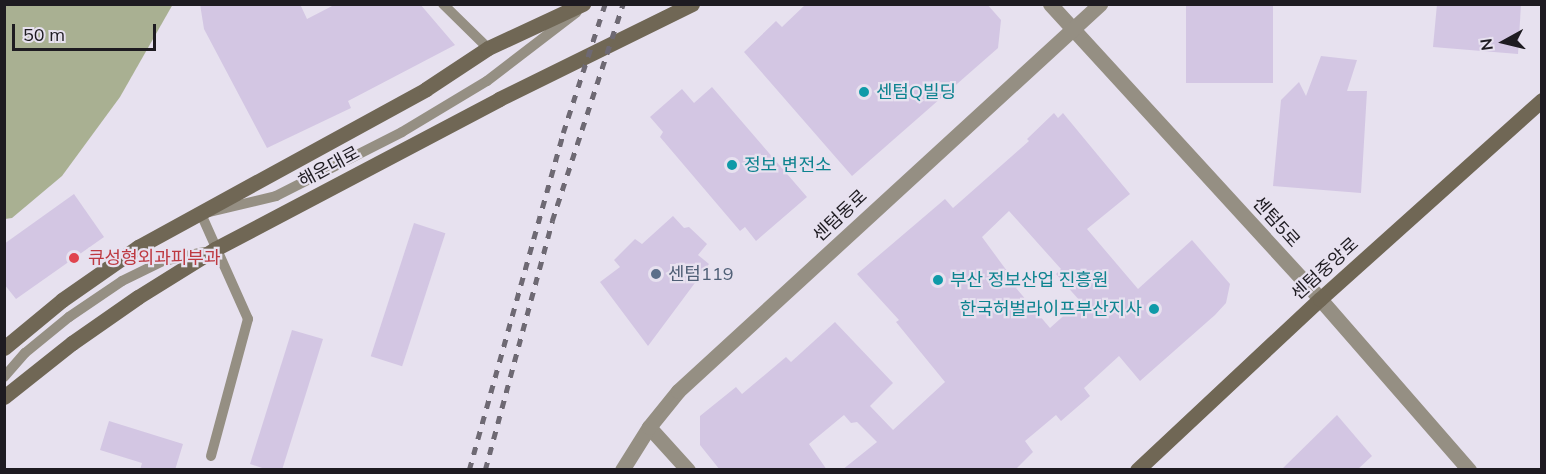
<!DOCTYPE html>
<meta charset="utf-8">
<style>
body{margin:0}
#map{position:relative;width:1546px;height:474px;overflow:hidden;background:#e7e1ef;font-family:Mulish,"Noto Sans KR",sans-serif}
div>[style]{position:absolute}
.forest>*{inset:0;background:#a9b092}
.building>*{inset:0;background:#d3c6e3;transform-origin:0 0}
.service>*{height:10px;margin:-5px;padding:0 5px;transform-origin:5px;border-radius:5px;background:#958f83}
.minor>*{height:15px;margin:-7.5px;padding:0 7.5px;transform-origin:7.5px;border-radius:7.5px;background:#958f83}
.tertiary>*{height:15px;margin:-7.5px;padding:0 7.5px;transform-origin:7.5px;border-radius:7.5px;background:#958f83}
.secondary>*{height:15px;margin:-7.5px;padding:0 7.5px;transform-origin:7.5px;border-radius:7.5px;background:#706755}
.rail>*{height:4.5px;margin-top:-2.25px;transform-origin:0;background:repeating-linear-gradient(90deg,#6e6973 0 8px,transparent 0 16px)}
.dots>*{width:16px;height:16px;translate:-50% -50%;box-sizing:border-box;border:3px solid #e7e1ef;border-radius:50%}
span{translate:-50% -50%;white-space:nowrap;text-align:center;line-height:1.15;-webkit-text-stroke:4.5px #e7e1ef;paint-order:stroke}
.culture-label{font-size:18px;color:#0d838f}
.left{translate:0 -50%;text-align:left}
.right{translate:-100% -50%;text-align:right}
.street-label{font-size:18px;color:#1e1b21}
.health-label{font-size:18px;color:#be3a42}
.service-label{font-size:18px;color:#4e5e75}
.frame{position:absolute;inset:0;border:6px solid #1e1b21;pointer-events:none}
.north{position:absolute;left:1474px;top:12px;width:60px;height:60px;-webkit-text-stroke:4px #e7e1ef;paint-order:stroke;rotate:262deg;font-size:16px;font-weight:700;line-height:24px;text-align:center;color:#1e1b21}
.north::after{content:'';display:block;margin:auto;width:21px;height:27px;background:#1e1b21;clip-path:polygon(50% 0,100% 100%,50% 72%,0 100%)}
.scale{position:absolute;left:12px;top:24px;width:144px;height:27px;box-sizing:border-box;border:3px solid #1e1b21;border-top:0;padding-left:8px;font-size:18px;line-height:21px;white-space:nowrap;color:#1e1b21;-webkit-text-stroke:4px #e7e1ef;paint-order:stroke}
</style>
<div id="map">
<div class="forest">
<div style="clip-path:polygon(173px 4px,120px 97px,62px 176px,12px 218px,5px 219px,5px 5px)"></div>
</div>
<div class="building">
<div style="clip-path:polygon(200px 4px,300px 4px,307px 19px,336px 4px,420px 4px,455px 45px,348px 101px,351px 108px,267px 148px,204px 29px)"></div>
<div style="clip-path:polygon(806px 4px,987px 4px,1001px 20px,998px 48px,852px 176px,744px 52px,776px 21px,782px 27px)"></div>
<div style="left:1186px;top:4px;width:87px;height:79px"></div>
<div style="clip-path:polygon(1437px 4px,1521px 4px,1518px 54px,1433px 47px)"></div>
<div style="clip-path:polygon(1321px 56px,1357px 60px,1347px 91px,1367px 91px,1361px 193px,1273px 186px,1281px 100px,1299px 82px,1306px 96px)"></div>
<div style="clip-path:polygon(712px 87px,807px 197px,756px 241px,745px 227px,740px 231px,660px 137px,663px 132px,650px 117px,682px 89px,694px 103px)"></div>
<div style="clip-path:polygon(evenodd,1054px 113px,1058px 118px,1063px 113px,1130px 194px,1087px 229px,1138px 289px,1192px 240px,1230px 284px,1226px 303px,1215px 315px,1140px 381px,1119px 356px,1084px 388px,1090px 396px,1061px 421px,1056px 415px,1025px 441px,1033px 452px,1015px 470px,842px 470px,877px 442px,857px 422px,851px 423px,844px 415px,809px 444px,827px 470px,720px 470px,700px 445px,700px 416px,736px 387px,742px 394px,786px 357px,791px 362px,835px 322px,893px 383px,870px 406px,893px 430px,945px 382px,896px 322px,899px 320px,857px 274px,945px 199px,953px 208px,1029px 141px,1027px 139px,1054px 113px,1009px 211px,1061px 269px,1056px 274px,1080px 301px,1050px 328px,1016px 288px,1018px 286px,982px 237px,1009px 211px)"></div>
<div style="clip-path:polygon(74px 194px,104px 237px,16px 299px,4px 284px,4px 244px)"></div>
<div style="clip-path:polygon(673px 216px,684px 228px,689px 227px,707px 244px,698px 255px,709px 264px,648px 346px,600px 282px,620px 267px,614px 260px,635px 239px,642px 244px)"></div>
<div style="left:414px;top:223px;width:33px;height:140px;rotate:18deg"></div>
<div style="clip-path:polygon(292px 330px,323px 339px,282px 470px,268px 470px,250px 464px)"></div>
<div style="clip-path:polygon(1337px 415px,1372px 456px,1357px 470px,1281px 470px)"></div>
<div style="clip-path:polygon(109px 421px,183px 444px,175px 470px,140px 470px,142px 463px,100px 450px)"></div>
</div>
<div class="service">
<div style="left:443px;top:4px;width:63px;rotate:44.4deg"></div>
<div style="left:4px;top:377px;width:32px;rotate:-49deg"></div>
<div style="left:25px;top:353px;width:57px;rotate:-39.3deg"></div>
<div style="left:69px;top:317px;width:64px;rotate:-34.2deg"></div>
<div style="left:122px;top:281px;width:46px;rotate:-26deg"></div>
<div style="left:163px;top:261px;width:42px;rotate:-12.4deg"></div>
<div style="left:211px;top:456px;width:142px;rotate:-74.9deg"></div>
<div style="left:248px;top:319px;width:115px;rotate:-114.1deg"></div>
<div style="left:201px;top:214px;width:77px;rotate:-13.5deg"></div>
<div style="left:276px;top:196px;width:141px;rotate:-26.9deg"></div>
<div style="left:402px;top:132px;width:99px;rotate:-31deg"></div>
<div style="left:487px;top:81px;width:113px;rotate:-37.5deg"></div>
</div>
<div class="minor">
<div style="left:1050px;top:4px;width:400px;rotate:47.5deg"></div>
<div style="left:1320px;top:299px;width:227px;rotate:48.9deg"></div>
<div style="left:649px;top:427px;width:58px;rotate:47.8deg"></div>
</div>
<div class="tertiary">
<div style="left:622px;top:470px;width:51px;rotate:-57.9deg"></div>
<div style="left:649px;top:427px;width:46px;rotate:-51.1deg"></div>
<div style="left:678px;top:391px;width:573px;rotate:-42.52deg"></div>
</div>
<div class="secondary">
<div style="left:4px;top:348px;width:75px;rotate:-39.6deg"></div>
<div style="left:62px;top:300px;width:93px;rotate:-34.9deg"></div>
<div style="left:138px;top:247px;width:328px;rotate:-28.7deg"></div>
<div style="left:426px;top:89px;width:74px;rotate:-33.5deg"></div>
<div style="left:488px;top:48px;width:105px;rotate:-24.9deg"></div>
<div style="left:4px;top:397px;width:87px;rotate:-38.5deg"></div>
<div style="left:72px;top:343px;width:80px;rotate:-34.9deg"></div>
<div style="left:138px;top:297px;width:91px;rotate:-31.9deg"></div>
<div style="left:215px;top:249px;width:321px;rotate:-27.8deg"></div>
<div style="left:499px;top:99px;width:215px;rotate:-26.2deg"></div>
<div style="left:1137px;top:470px;width:250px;rotate:-43.1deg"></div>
<div style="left:1320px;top:299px;width:298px;rotate:-41.9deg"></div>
</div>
<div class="rail">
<div style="left:469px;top:470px;width:350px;rotate:-74.4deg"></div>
<div style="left:563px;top:133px;width:136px;rotate:-72deg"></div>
<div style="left:485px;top:470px;width:258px;rotate:-74.9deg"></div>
<div style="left:552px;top:221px;width:228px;rotate:-71.9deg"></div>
</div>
<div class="dots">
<div style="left:864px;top:92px;background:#0f9aa8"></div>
<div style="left:732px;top:165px;background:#0f9aa8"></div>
<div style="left:74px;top:258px;background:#e0444e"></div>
<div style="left:656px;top:274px;background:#5c6f8a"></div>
<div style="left:938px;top:280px;background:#0f9aa8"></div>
<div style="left:1154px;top:309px;background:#0f9aa8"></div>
</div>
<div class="culture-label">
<span class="left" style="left:876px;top:92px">센텀Q빌딩</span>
<span class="left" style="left:744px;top:165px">정보 변전소</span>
<span class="left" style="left:950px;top:280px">부산 정보산업 진흥원</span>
<span class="right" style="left:1142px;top:309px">한국허벌라이프부산지사</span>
</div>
<div class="street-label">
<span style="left:329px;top:167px;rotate:-28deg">해운대로</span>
<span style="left:840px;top:216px;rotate:-43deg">센텀동로</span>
<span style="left:1276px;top:222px;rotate:48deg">센텀5로</span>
<span style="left:1325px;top:269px;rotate:-42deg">센텀중앙로</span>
</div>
<div class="health-label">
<span class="left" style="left:88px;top:258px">큐성형외과피부과</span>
</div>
<div class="service-label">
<span class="left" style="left:668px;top:274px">센텀119</span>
</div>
<div class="frame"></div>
<div class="north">N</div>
<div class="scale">50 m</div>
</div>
